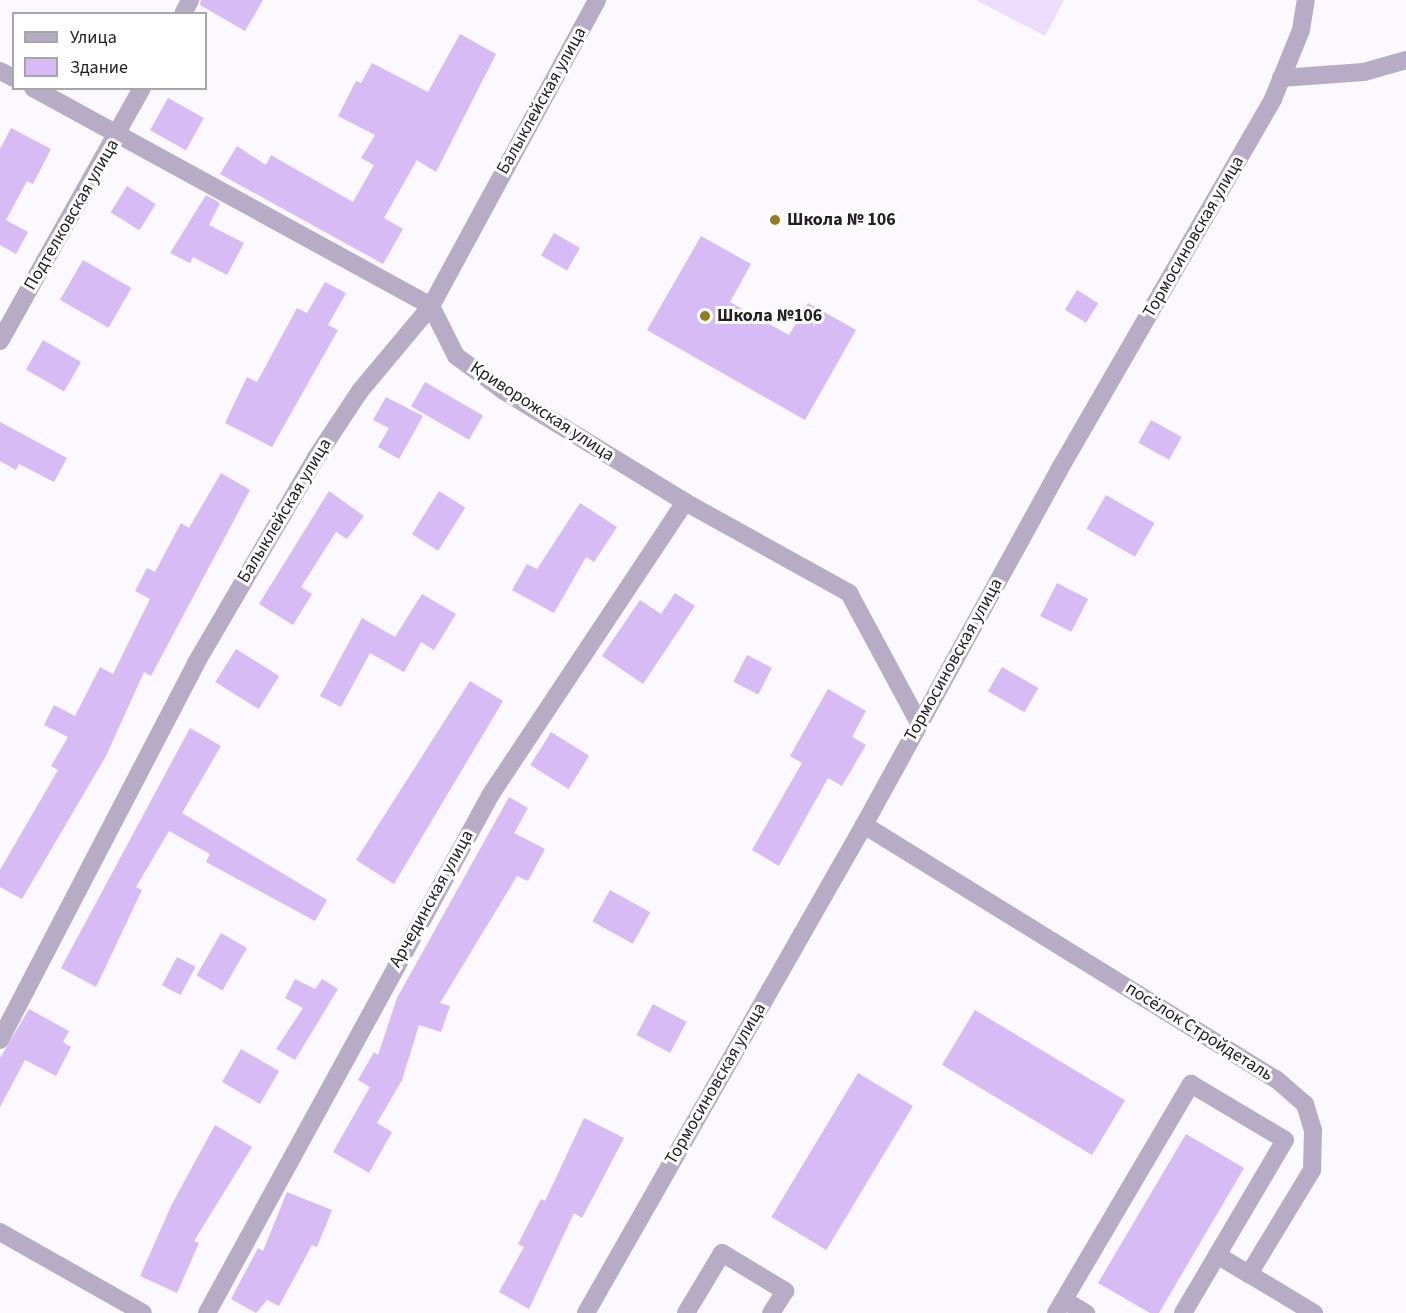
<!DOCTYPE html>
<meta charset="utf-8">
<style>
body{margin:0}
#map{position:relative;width:1406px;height:1313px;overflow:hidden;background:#fbf8ff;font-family:"Source Sans 3",sans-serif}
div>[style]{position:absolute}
.green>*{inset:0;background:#ebddfb}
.building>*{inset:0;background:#d6bbf5;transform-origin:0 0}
.minor>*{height:18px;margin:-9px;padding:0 9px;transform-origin:9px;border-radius:9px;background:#b7acc5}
.dots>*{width:16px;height:16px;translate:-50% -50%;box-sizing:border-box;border:3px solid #fff;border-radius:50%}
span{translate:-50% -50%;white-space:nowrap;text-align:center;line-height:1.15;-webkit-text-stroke:6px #fff;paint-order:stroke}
.street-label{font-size:18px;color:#222024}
.poi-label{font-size:18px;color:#222024;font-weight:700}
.left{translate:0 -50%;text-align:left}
.legend{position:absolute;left:12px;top:12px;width:195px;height:78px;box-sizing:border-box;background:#fff;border:2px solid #a7a6a7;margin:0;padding:8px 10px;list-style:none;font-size:18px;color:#222024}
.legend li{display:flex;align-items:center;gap:12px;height:30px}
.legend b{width:30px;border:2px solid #a7a6a7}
</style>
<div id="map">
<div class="green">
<div style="clip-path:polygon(976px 0,1064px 0,1045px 36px)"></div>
</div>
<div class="building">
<div style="clip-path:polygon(201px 0,263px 0,245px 31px,200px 5px)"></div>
<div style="clip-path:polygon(460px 34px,496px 54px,436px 172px,417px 160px,384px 218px,403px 229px,383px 264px,220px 174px,237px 146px,266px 165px,271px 155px,353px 202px,374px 165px,361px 158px,375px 135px,338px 116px,356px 81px,361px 83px,372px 63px,428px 92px)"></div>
<div style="left:168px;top:98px;width:41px;height:37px;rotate:29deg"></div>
<div style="clip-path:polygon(11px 128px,51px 149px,33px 184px,27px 181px,6px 220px,28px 232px,16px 254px,0 245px,0 149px)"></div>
<div style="left:127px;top:186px;width:34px;height:31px;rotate:32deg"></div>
<div style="clip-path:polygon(206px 195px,220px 203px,209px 225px,244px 243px,227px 275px,193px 257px,190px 263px,170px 253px)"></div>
<div style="left:554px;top:233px;width:30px;height:26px;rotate:30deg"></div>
<div style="clip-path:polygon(701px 236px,751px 264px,730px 302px,789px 335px,808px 303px,856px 330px,805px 420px,647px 330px)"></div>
<div style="left:83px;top:260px;width:56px;height:46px;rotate:30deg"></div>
<div style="clip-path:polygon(325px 282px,346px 293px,328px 325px,338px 330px,272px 447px,225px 423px,247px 377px,257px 382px,297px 308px,307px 313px)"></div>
<div style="left:1077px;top:290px;width:25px;height:23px;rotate:32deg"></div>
<div style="left:43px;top:340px;width:44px;height:34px;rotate:30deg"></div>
<div style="left:425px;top:382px;width:67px;height:28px;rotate:30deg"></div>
<div style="clip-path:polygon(386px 397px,423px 416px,399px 459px,378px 447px,389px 428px,373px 420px)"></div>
<div style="left:1151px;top:420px;width:35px;height:26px;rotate:29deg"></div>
<div style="clip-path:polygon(0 422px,67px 458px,54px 482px,19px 464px,16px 470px,0 461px)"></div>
<div style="clip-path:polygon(221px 473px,250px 490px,151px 676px,144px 672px,106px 756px,22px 899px,0 887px,0 870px,58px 770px,51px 766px,68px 737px,44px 725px,54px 705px,75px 716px,100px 667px,113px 674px,150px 599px,135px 591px,147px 568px,155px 572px,181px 523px,189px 528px)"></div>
<div style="clip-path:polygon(329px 491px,364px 516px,347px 539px,336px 532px,301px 587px,312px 594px,293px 625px,259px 604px)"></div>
<div style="left:439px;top:491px;width:31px;height:51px;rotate:32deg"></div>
<div style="left:1106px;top:495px;width:56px;height:39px;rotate:30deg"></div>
<div style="clip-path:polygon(580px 503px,617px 527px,594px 562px,586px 557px,554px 613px,512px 590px,527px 564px,537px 569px)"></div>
<div style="left:1057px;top:583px;width:35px;height:37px;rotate:27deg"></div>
<div style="clip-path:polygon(675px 593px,695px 606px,643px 684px,602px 656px,640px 600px,661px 614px)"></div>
<div style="clip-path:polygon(422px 594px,456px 614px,434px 650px,421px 642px,404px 672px,370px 653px,341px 707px,320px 696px,362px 618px,395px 637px)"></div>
<div style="left:236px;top:649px;width:51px;height:39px;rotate:32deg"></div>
<div style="left:747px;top:655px;width:28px;height:30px;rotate:27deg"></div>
<div style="left:1002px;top:667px;width:42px;height:28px;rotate:30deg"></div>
<div style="clip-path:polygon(470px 681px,503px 701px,394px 884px,356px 860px)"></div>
<div style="clip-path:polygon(828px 689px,866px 711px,852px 737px,866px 745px,842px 786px,828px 778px,779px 866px,752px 850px,802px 763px,790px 756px)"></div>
<div style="clip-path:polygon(190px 728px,221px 746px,182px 813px,327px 900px,315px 921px,206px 862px,210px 854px,169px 831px,136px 887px,142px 890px,96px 987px,61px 968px)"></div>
<div style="left:551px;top:732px;width:45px;height:39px;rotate:32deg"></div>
<div style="clip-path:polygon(509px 797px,528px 808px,514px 833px,545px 849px,528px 881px,517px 876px,440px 1003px,450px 1006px,441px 1032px,419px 1025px,402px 1080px,377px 1123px,392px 1132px,369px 1173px,333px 1152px,370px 1087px,358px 1080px,374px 1052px,378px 1055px,397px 998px)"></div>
<div style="left:610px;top:890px;width:46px;height:36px;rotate:29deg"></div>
<div style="left:221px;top:933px;width:30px;height:49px;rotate:30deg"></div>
<div style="left:177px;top:957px;width:21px;height:32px;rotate:28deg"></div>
<div style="clip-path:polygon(295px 979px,315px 989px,322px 979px,338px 989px,295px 1060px,276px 1049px,303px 1008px,285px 998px)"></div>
<div style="left:653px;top:1004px;width:38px;height:35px;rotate:28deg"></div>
<div style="clip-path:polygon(29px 1009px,69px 1031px,63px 1042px,71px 1047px,56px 1076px,25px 1060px,0 1107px,0 1058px)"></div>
<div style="left:975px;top:1010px;width:175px;height:64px;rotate:31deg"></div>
<div style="left:241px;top:1049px;width:44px;height:38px;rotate:30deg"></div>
<div style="left:858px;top:1073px;width:64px;height:168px;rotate:31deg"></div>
<div style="clip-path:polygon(584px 1118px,624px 1138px,582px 1218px,574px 1213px,529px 1309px,499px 1292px,524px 1247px,518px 1244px,541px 1199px,545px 1201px)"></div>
<div style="clip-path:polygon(215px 1125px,252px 1147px,194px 1241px,199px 1243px,177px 1293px,140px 1276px,172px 1204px)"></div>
<div style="clip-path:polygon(1186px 1134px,1244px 1168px,1159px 1313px,1150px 1313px,1098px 1283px)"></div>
<div style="clip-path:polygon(287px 1192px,332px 1210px,317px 1247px,312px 1245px,279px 1306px,267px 1300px,256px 1313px,231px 1299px,258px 1248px,263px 1251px)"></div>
</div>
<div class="minor">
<div style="left:183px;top:14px;width:16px;rotate:-63deg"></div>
<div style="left:0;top:71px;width:16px;rotate:27deg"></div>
<div style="left:1281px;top:78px;width:83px;rotate:-4.1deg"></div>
<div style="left:1364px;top:72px;width:44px;rotate:-15.9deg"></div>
<div style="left:33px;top:88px;width:454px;rotate:28.7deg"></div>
<div style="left:431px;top:306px;width:56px;rotate:63.4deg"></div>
<div style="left:456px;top:356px;width:59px;rotate:36.1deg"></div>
<div style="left:504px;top:391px;width:212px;rotate:31.5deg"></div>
<div style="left:685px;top:502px;width:188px;rotate:29deg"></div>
<div style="left:849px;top:593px;width:148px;rotate:61.7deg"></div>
<div style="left:0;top:341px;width:290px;rotate:-60.7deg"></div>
<div style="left:864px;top:825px;width:484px;rotate:31.7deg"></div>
<div style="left:1276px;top:1079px;width:38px;rotate:41deg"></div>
<div style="left:1305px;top:1104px;width:27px;rotate:73deg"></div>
<div style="left:1313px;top:1130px;width:40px;rotate:91.4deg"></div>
<div style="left:1312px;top:1170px;width:122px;rotate:121.2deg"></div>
<div style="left:1249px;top:1274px;width:76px;rotate:31deg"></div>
<div style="left:0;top:1040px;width:425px;rotate:-62.5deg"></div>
<div style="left:196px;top:663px;width:236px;rotate:-59.7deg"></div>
<div style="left:315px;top:459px;width:82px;rotate:-56.5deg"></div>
<div style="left:360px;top:391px;width:111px;rotate:-50.1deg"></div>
<div style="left:431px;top:306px;width:348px;rotate:-61.5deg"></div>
<div style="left:0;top:1232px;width:164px;rotate:29.5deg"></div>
<div style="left:1217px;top:1255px;width:37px;rotate:31deg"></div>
<div style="left:1064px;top:1300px;width:26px;rotate:31deg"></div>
<div style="left:207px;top:1313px;width:592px;rotate:-61.31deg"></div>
<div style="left:491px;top:794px;width:351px;rotate:-56.4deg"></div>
<div style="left:586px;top:1313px;width:562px;rotate:-60.33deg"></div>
<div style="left:864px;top:825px;width:405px;rotate:-61.2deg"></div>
<div style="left:1059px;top:470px;width:428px;rotate:-60deg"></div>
<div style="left:1273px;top:99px;width:74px;rotate:-67.9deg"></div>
<div style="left:1301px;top:30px;width:30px;rotate:-81deg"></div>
<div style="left:686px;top:1313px;width:70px;rotate:-59deg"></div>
<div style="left:722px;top:1253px;width:74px;rotate:31.1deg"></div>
<div style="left:785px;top:1291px;width:26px;rotate:122deg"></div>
<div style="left:1056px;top:1313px;width:266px;rotate:-59.5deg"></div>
<div style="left:1191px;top:1084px;width:109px;rotate:30.8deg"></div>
<div style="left:1285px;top:1140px;width:201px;rotate:120.5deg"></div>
</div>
<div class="dots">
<div style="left:775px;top:220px;background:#917c23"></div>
<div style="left:705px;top:316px;background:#917c23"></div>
</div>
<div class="street-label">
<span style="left:542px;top:101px;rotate:-61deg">Балыклейская улица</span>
<span style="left:72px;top:215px;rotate:-60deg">Подтелковская улица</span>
<span style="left:1194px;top:237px;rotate:-60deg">Тормосиновская улица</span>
<span style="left:542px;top:412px;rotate:33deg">Криворожская улица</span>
<span style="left:285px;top:511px;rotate:-59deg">Балыклейская улица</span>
<span style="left:954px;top:660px;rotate:-61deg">Тормосиновская улица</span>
<span style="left:432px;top:899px;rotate:-61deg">Арчединская улица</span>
<span style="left:1199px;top:1032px;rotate:32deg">посёлок Стройдеталь</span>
<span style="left:716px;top:1084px;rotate:-60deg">Тормосиновская улица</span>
</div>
<div class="poi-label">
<span class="left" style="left:787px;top:220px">Школа № 106</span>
<span class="left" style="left:717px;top:316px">Школа №106</span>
</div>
<ul class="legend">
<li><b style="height:8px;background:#b7acc5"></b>Улица</li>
<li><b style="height:16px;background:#d6bbf5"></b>Здание</li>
</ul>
</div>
